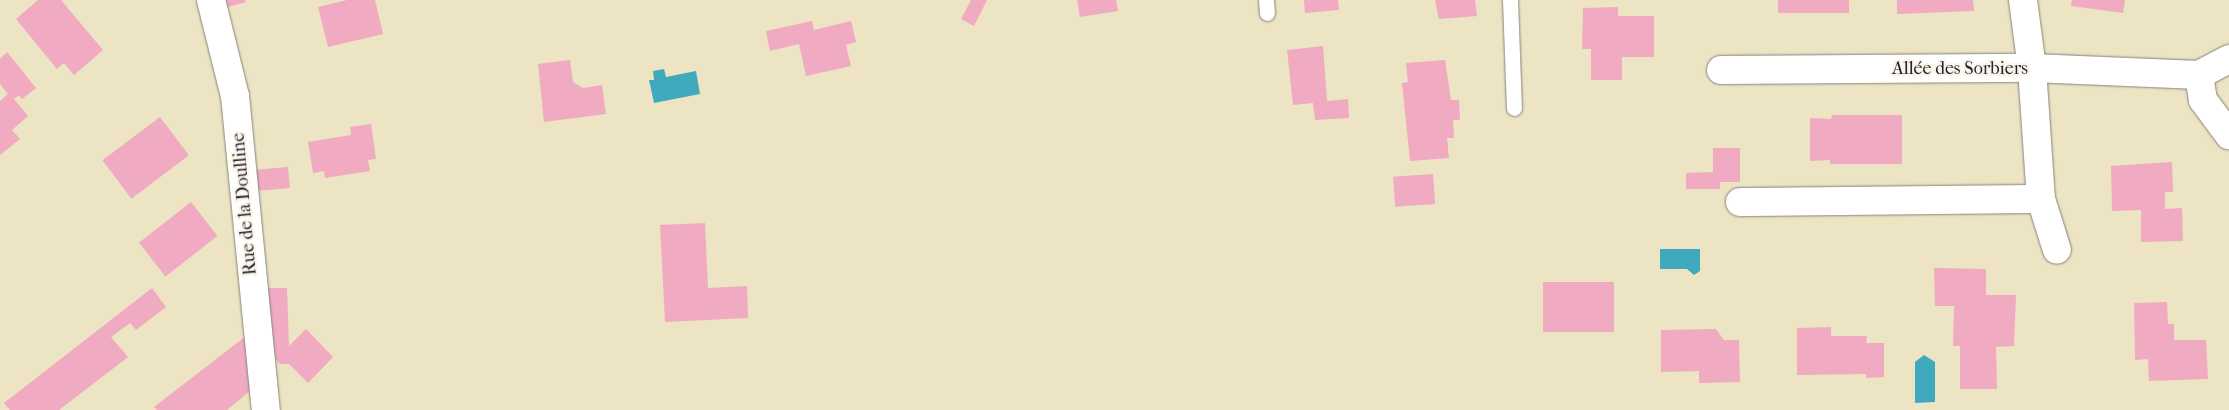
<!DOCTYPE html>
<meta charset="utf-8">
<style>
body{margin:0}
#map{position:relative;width:2229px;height:410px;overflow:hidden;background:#ece4c2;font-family:"IM FELL French Canon",serif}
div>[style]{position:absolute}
.water>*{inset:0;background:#3faabe}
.building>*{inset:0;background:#f0aac2;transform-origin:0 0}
.roads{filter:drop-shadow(0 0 1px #87837e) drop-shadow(0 0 1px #87837e)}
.lane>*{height:15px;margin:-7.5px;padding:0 7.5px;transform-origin:7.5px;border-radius:7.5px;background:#fff}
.street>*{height:28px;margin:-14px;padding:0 14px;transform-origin:14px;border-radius:14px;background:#fff}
span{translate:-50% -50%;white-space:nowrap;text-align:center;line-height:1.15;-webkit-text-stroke:4.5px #fcf5e5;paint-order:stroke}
.street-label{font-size:18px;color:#22223b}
</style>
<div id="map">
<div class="water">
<div style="clip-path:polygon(664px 69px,666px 77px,696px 71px,700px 94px,654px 103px,649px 80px,654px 80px,653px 71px)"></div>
<div style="clip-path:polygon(1660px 249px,1700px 249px,1700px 271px,1694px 275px,1687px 269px,1660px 269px)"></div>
<div style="clip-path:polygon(1924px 355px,1935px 362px,1935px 402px,1915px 403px,1915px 362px)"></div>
</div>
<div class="building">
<div style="clip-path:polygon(38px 0,61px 0,103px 50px,74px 75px,64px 63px,57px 69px,16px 19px)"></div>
<div style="clip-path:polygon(226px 0,245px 0,246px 2px,228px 7px)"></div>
<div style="clip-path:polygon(347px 0,375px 0,383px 34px,328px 47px,318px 7px)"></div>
<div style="clip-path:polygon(971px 0,987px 0,974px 26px,961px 19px)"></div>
<div style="clip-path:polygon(1077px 0,1116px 0,1118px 11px,1080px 17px)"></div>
<div style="clip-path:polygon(1304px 0,1338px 0,1339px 10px,1305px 13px)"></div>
<div style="clip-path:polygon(1435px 0,1475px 0,1477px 16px,1439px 19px)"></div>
<div style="left:1778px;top:0;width:71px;height:13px"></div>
<div style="clip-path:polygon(1897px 0,1973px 0,1974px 11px,1897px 14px)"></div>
<div style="clip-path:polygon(2072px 0,2125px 0,2123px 13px,2071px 6px)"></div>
<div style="clip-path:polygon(1618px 7px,1618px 16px,1654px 16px,1654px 57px,1622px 57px,1622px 80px,1591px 80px,1591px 49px,1582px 49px,1583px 8px)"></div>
<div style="clip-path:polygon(812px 21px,814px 30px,851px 21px,856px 42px,846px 45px,851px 66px,806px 76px,799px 44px,770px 51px,766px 31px)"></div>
<div style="clip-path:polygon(1323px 46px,1327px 101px,1348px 99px,1349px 118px,1315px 120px,1313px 103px,1293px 105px,1287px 50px)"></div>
<div style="clip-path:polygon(7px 52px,36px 88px,22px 99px,19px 95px,14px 99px,28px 116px,12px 130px,20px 139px,0 155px,0 101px,8px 94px,0 84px,0 59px)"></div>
<div style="clip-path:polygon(570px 60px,573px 82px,583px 88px,602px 85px,606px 114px,544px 122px,538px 64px)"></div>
<div style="clip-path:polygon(1445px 60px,1451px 100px,1459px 100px,1460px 120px,1453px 120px,1454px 138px,1447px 138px,1449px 158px,1410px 161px,1402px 83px,1408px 82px,1406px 63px)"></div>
<div style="clip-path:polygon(1832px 115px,1902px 115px,1902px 164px,1830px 164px,1830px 160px,1810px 161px,1810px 118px,1831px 119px)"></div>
<div style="left:160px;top:117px;width:48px;height:72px;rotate:53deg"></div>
<div style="clip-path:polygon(371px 124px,376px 159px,368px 160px,370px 171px,325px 178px,324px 171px,313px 173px,308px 142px,351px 135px,350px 127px)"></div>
<div style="clip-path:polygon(1713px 148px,1740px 148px,1740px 182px,1720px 182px,1720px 189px,1686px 189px,1686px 173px,1713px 172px)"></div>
<div style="clip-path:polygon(2172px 162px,2173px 192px,2165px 192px,2165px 209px,2182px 208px,2183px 241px,2141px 242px,2141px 210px,2112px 211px,2111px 166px)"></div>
<div style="left:288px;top:167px;width:21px;height:32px;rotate:85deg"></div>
<div style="left:1433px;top:174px;width:30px;height:40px;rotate:86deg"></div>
<div style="left:191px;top:202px;width:43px;height:66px;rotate:52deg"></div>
<div style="clip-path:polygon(705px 223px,708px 288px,747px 286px,748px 318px,665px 322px,660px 225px)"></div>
<div style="clip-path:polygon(1934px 268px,1986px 269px,1986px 295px,2016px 295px,2014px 346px,1996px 347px,1997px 389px,1960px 389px,1960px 346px,1953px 346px,1954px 306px,1935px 306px)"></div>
<div style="left:1543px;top:282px;width:71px;height:50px"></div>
<div style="clip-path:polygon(152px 288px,166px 307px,136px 330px,130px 323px,111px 337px,128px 357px,59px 410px,10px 410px,4px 403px)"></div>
<div style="clip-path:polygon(267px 288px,287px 288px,289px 346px,306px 329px,333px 357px,308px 383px,289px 364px,280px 364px,275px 359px)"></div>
<div style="clip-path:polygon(2167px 302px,2168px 324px,2174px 324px,2174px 340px,2206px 340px,2208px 379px,2149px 381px,2148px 359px,2135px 360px,2134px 303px)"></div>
<div style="clip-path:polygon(1831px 327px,1831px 336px,1867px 336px,1866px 343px,1884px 343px,1884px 377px,1866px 378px,1866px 374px,1797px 375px,1797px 328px)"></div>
<div style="clip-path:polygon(1716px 329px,1724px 340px,1739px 340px,1740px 382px,1699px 383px,1699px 371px,1661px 372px,1661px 330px)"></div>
<div style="clip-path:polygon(246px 336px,251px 390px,227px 410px,157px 410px,154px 407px)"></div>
</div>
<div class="roads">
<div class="lane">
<div style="left:1266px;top:0;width:13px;rotate:86deg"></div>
<div style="left:1510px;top:0;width:108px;rotate:87.9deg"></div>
</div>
<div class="street">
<div style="left:211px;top:0;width:99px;rotate:76deg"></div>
<div style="left:235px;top:96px;width:316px;rotate:84.4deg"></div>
<div style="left:2023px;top:0;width:69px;rotate:82.5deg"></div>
<div style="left:2032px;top:68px;width:131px;rotate:86.1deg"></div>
<div style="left:2041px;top:199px;width:53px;rotate:72.6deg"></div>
<div style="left:2229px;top:59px;width:34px;rotate:152deg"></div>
<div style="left:2199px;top:75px;width:25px;rotate:81deg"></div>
<div style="left:2203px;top:100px;width:44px;rotate:53.4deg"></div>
<div style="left:1721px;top:70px;width:311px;rotate:-0.4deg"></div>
<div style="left:2032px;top:68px;width:167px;rotate:2.4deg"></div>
<div style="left:1740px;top:202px;width:301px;rotate:-0.6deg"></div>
</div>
</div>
<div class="street-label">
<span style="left:1960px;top:69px">Allée des Sorbiers</span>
<span style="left:245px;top:204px;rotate:-95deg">Rue de la Doulline</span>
</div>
</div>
